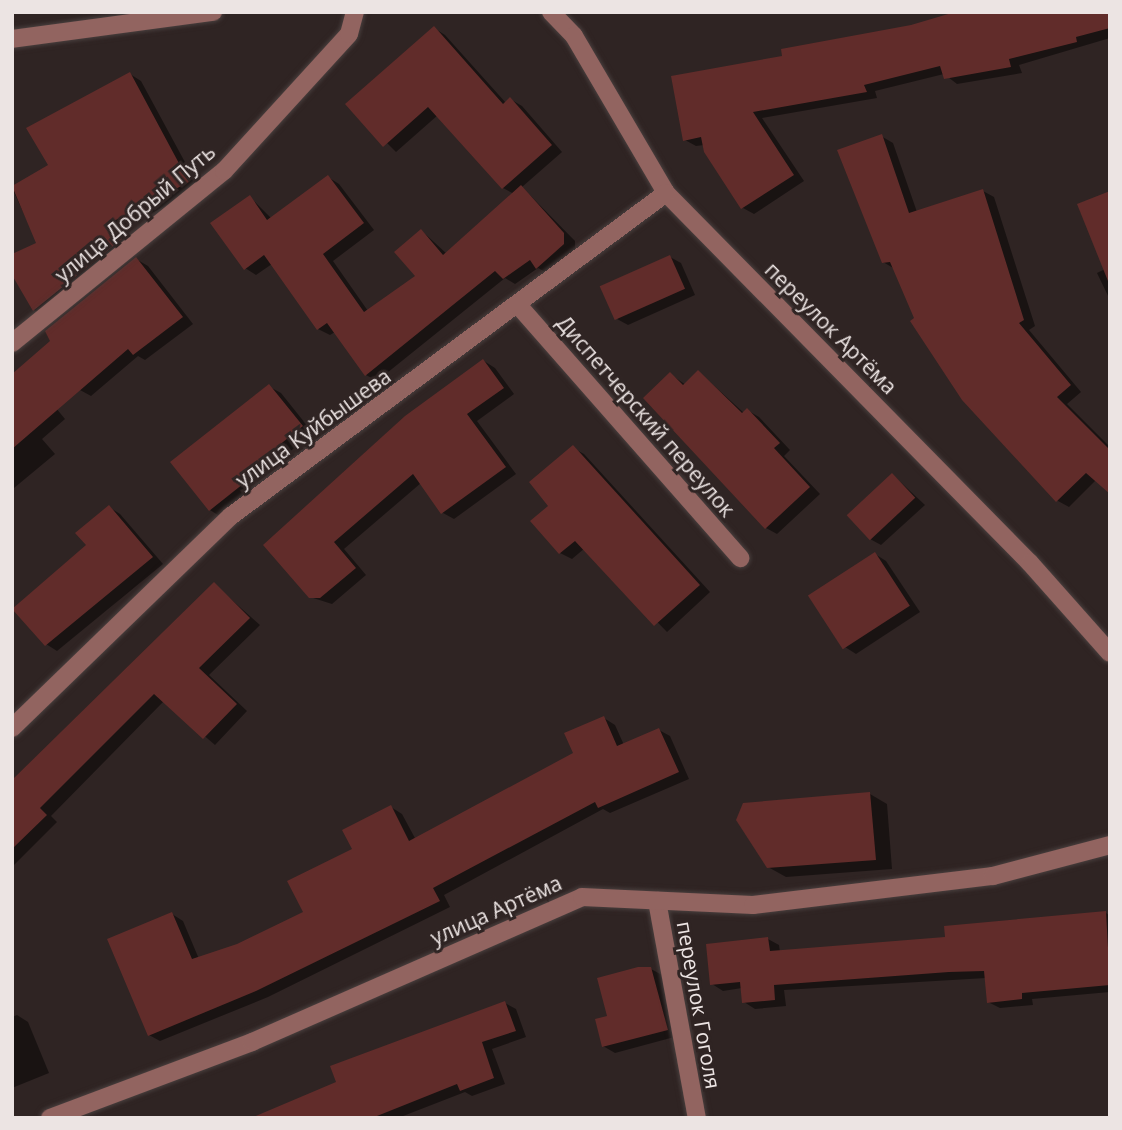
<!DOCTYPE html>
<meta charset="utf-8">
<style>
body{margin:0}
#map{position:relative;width:1122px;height:1130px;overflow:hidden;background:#2f2423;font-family:"Open Sans",sans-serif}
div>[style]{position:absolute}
.shadow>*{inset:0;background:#0007}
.building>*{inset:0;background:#612c2a;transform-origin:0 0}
.roads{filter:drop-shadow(0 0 2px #493f3e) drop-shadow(0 0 2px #493f3e)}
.minor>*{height:18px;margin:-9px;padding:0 9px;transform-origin:9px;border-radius:9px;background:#926460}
span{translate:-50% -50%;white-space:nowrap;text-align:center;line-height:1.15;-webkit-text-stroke:6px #2f2423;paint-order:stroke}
.street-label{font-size:21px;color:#ece4e3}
.frame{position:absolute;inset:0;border:14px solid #ece4e3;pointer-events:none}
</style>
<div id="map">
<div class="shadow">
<div style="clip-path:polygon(1110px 12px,1110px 38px,1019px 65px,1022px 73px,957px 84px,944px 74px,875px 91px,877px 98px,762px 118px,804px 181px,754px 214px,743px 208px,704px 145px,696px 146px,685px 140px,673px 78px)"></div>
<div style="clip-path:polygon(434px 28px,445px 35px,506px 103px,510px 99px,522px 106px,562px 152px,522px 187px,575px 241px,575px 251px,549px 274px,538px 268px,515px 284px,505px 278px,377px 381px,366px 375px,335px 332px,330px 335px,318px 329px,272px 264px,256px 275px,245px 268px,250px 197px,272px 219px,328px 177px,339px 184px,374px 230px,333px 261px,368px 311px,418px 277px,422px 231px,447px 254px,514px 194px,503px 188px,438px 115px,396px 152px,348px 104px)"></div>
<div style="clip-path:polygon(130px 74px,141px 81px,199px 188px,120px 230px,132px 246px,45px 316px,34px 310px,12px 271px,38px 244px,12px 188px,50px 166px)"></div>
<div style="clip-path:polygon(881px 136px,893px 143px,917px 212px,983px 191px,994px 197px,1035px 326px,1029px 330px,1081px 392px,1067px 404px,1110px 447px,1110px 492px,1096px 480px,1069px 507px,1058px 501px,964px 399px,916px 319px,895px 269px,883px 262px)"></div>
<div style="clip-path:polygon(1110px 193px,1110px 300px,1097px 273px,1105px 269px)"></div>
<div style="clip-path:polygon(670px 257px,681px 263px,695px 295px,628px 325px,617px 319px)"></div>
<div style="clip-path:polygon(136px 259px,148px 266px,193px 324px,145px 360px,138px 356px,91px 396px,80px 390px)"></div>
<div style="clip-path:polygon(484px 361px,495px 368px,514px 394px,477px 421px,516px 474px,454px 519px,443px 513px,421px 483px,344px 549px,366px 575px,332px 604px,310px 597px,266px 545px)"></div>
<div style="clip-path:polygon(699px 372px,744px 413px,747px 410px,759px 417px,790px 450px,784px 456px,820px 494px,777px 534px,766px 528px,670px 374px,686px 385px)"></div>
<div style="clip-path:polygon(37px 385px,65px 419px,42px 439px,55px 454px,14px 488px,12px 390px)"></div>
<div style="clip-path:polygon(270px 387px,281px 393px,313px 433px,248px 485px,253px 491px,221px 517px,210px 510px)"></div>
<div style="clip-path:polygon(573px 448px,584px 454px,710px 592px,667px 632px,585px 548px,572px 559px,560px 553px,551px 506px)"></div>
<div style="clip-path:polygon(893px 475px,925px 505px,881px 545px,870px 539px)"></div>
<div style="clip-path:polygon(109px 507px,120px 514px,163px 564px,57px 651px,46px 644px)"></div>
<div style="clip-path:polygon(875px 554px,886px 561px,920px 612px,856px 654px,845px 647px)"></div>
<div style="clip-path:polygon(214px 584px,260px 625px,209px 675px,247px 711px,215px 745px,164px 701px,51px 816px,57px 822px,12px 867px,12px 781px)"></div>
<div style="clip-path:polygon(604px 718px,615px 725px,624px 745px,659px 730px,670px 736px,689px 779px,610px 813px,603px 809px,444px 895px,450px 907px,268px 997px,160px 1041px,149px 1035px,172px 914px,183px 921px,199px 959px,237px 946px,305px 913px,391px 807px,402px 814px,416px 840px,575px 754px)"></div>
<div style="clip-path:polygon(870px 794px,887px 804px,892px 869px,786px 877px,768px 867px)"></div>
<div style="clip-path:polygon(1106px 913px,1110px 916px,1110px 992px,1032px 999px,1033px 1005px,1000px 1008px,988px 1002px,986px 978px,784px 990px,786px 1006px,755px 1009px,744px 1002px,742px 988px,723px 991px,712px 984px,768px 939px,779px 945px,780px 952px,947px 939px)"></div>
<div style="clip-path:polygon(651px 969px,662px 975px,678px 1036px,615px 1053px,603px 1046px,609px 1018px)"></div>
<div style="clip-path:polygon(505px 1003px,516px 1009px,526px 1037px,492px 1049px,505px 1084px,472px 1096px,465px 1092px,398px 1118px,253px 1118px,339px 1083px)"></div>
<div style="clip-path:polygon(17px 1015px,28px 1022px,49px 1073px,12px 1088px,12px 1017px)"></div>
</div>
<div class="building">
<div style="clip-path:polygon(955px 12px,1110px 12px,1110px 28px,1076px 37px,1077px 42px,1009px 59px,1011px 67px,944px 79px,940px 66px,864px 85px,867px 92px,753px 112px,794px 175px,741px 209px,704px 152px,701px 137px,683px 141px,671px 76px,782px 56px,781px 49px,911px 25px)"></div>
<div style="clip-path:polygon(434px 26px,503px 104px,510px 97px,552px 145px,502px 189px,428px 107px,383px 147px,345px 104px)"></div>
<div style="clip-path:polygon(130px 72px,189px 182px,110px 223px,122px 239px,33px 311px,12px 275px,12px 254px,36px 243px,12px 186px,48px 165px,26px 128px)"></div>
<div style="clip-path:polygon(882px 134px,909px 213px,983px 189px,1024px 320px,1019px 323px,1071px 385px,1057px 397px,1110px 450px,1110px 494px,1086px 473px,1056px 502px,962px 400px,910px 321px,914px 318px,890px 262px,882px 263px,837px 150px)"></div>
<div style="clip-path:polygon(328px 175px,364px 223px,323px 254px,364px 312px,415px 276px,394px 252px,421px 229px,443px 255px,521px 185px,564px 233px,564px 244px,536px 269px,530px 260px,503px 279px,495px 271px,365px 376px,327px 323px,317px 330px,264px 255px,244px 270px,210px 223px,250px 195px,267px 220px)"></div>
<div style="clip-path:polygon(1110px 191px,1110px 281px,1108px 281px,1077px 204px)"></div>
<div style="left:670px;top:255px;width:37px;height:77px;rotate:66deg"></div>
<div style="clip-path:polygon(136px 257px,183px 317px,133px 355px,128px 349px,12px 449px,12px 374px,50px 341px,45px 331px)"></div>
<div style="clip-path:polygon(483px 359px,504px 388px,467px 414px,506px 467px,441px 514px,413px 474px,334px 542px,356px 568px,320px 598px,309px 598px,263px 545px,405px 416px)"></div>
<div style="clip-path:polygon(698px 370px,742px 413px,747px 408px,780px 443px,774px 448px,810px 487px,765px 529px,643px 398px,670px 372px,683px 385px)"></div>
<div style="clip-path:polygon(269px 384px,303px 426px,238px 478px,243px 484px,209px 511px,170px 462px)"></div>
<div style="clip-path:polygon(573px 445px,700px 585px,654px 626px,575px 541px,559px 554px,530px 521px,548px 506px,529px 482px)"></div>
<div style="left:892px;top:473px;width:34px;height:62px;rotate:47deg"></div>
<div style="clip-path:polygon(109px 505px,153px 557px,45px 646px,12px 609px,86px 545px,75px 533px)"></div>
<div style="left:875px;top:552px;width:64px;height:80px;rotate:57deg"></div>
<div style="clip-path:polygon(214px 582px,250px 618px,199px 668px,237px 704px,203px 739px,154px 694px,40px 808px,47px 815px,12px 849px,12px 780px)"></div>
<div style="clip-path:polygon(604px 716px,617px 746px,659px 728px,679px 772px,598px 808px,595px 802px,433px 888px,440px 901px,256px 991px,148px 1036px,107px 939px,172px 912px,192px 959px,237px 944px,303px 912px,287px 881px,352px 849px,342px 830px,391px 805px,409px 841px,573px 753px,564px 733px)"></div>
<div style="clip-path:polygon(870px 792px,876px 860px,767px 868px,736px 820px,743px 803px)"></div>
<div style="clip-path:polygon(1106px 911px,1110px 985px,1022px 993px,1022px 999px,987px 1003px,984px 971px,949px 972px,774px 985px,775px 1000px,742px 1003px,740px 982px,710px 985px,706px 944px,768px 937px,770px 951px,945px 937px,944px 926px)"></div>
<div style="clip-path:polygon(638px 967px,651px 967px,668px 1030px,602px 1047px,595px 1019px,607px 1016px,597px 978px)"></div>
<div style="clip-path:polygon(505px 1001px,516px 1031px,482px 1042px,494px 1078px,460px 1091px,457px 1084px,372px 1118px,251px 1118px,336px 1082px,330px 1066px)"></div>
</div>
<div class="roads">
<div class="minor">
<div style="left:551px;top:12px;width:33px;rotate:46deg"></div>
<div style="left:574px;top:36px;width:182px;rotate:59.6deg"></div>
<div style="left:666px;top:193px;width:519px;rotate:45.47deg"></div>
<div style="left:1030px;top:563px;width:120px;rotate:48.4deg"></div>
<div style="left:12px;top:39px;width:203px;rotate:-7.7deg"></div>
<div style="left:518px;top:305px;width:337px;rotate:48.7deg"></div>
<div style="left:12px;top:343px;width:273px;rotate:-39.1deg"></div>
<div style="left:224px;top:171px;width:185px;rotate:-47.6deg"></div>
<div style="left:349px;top:34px;width:23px;rotate:-75deg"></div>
<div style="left:12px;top:728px;width:305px;rotate:-44.1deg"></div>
<div style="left:231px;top:516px;width:542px;rotate:-36.59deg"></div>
<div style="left:657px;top:901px;width:221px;rotate:79.6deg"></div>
<div style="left:50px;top:1118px;width:216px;rotate:-20.6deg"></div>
<div style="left:252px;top:1042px;width:360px;rotate:-23.7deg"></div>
<div style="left:582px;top:897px;width:171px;rotate:2.7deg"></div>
<div style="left:753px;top:905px;width:242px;rotate:-6.9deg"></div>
<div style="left:993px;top:876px;width:121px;rotate:-14.8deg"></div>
</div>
</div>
<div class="street-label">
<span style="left:135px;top:213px;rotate:-40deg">улица Добрый Путь</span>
<span style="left:831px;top:328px;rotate:45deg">переулок Артёма</span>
<span style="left:646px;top:416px;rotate:49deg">Диспетчерский переулок</span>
<span style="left:313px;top:428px;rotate:-36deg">улица Куйбышева</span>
<span style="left:496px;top:910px;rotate:-24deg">улица Артёма</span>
<span style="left:699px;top:1005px;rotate:80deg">переулок Гоголя</span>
</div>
<div class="frame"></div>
</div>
